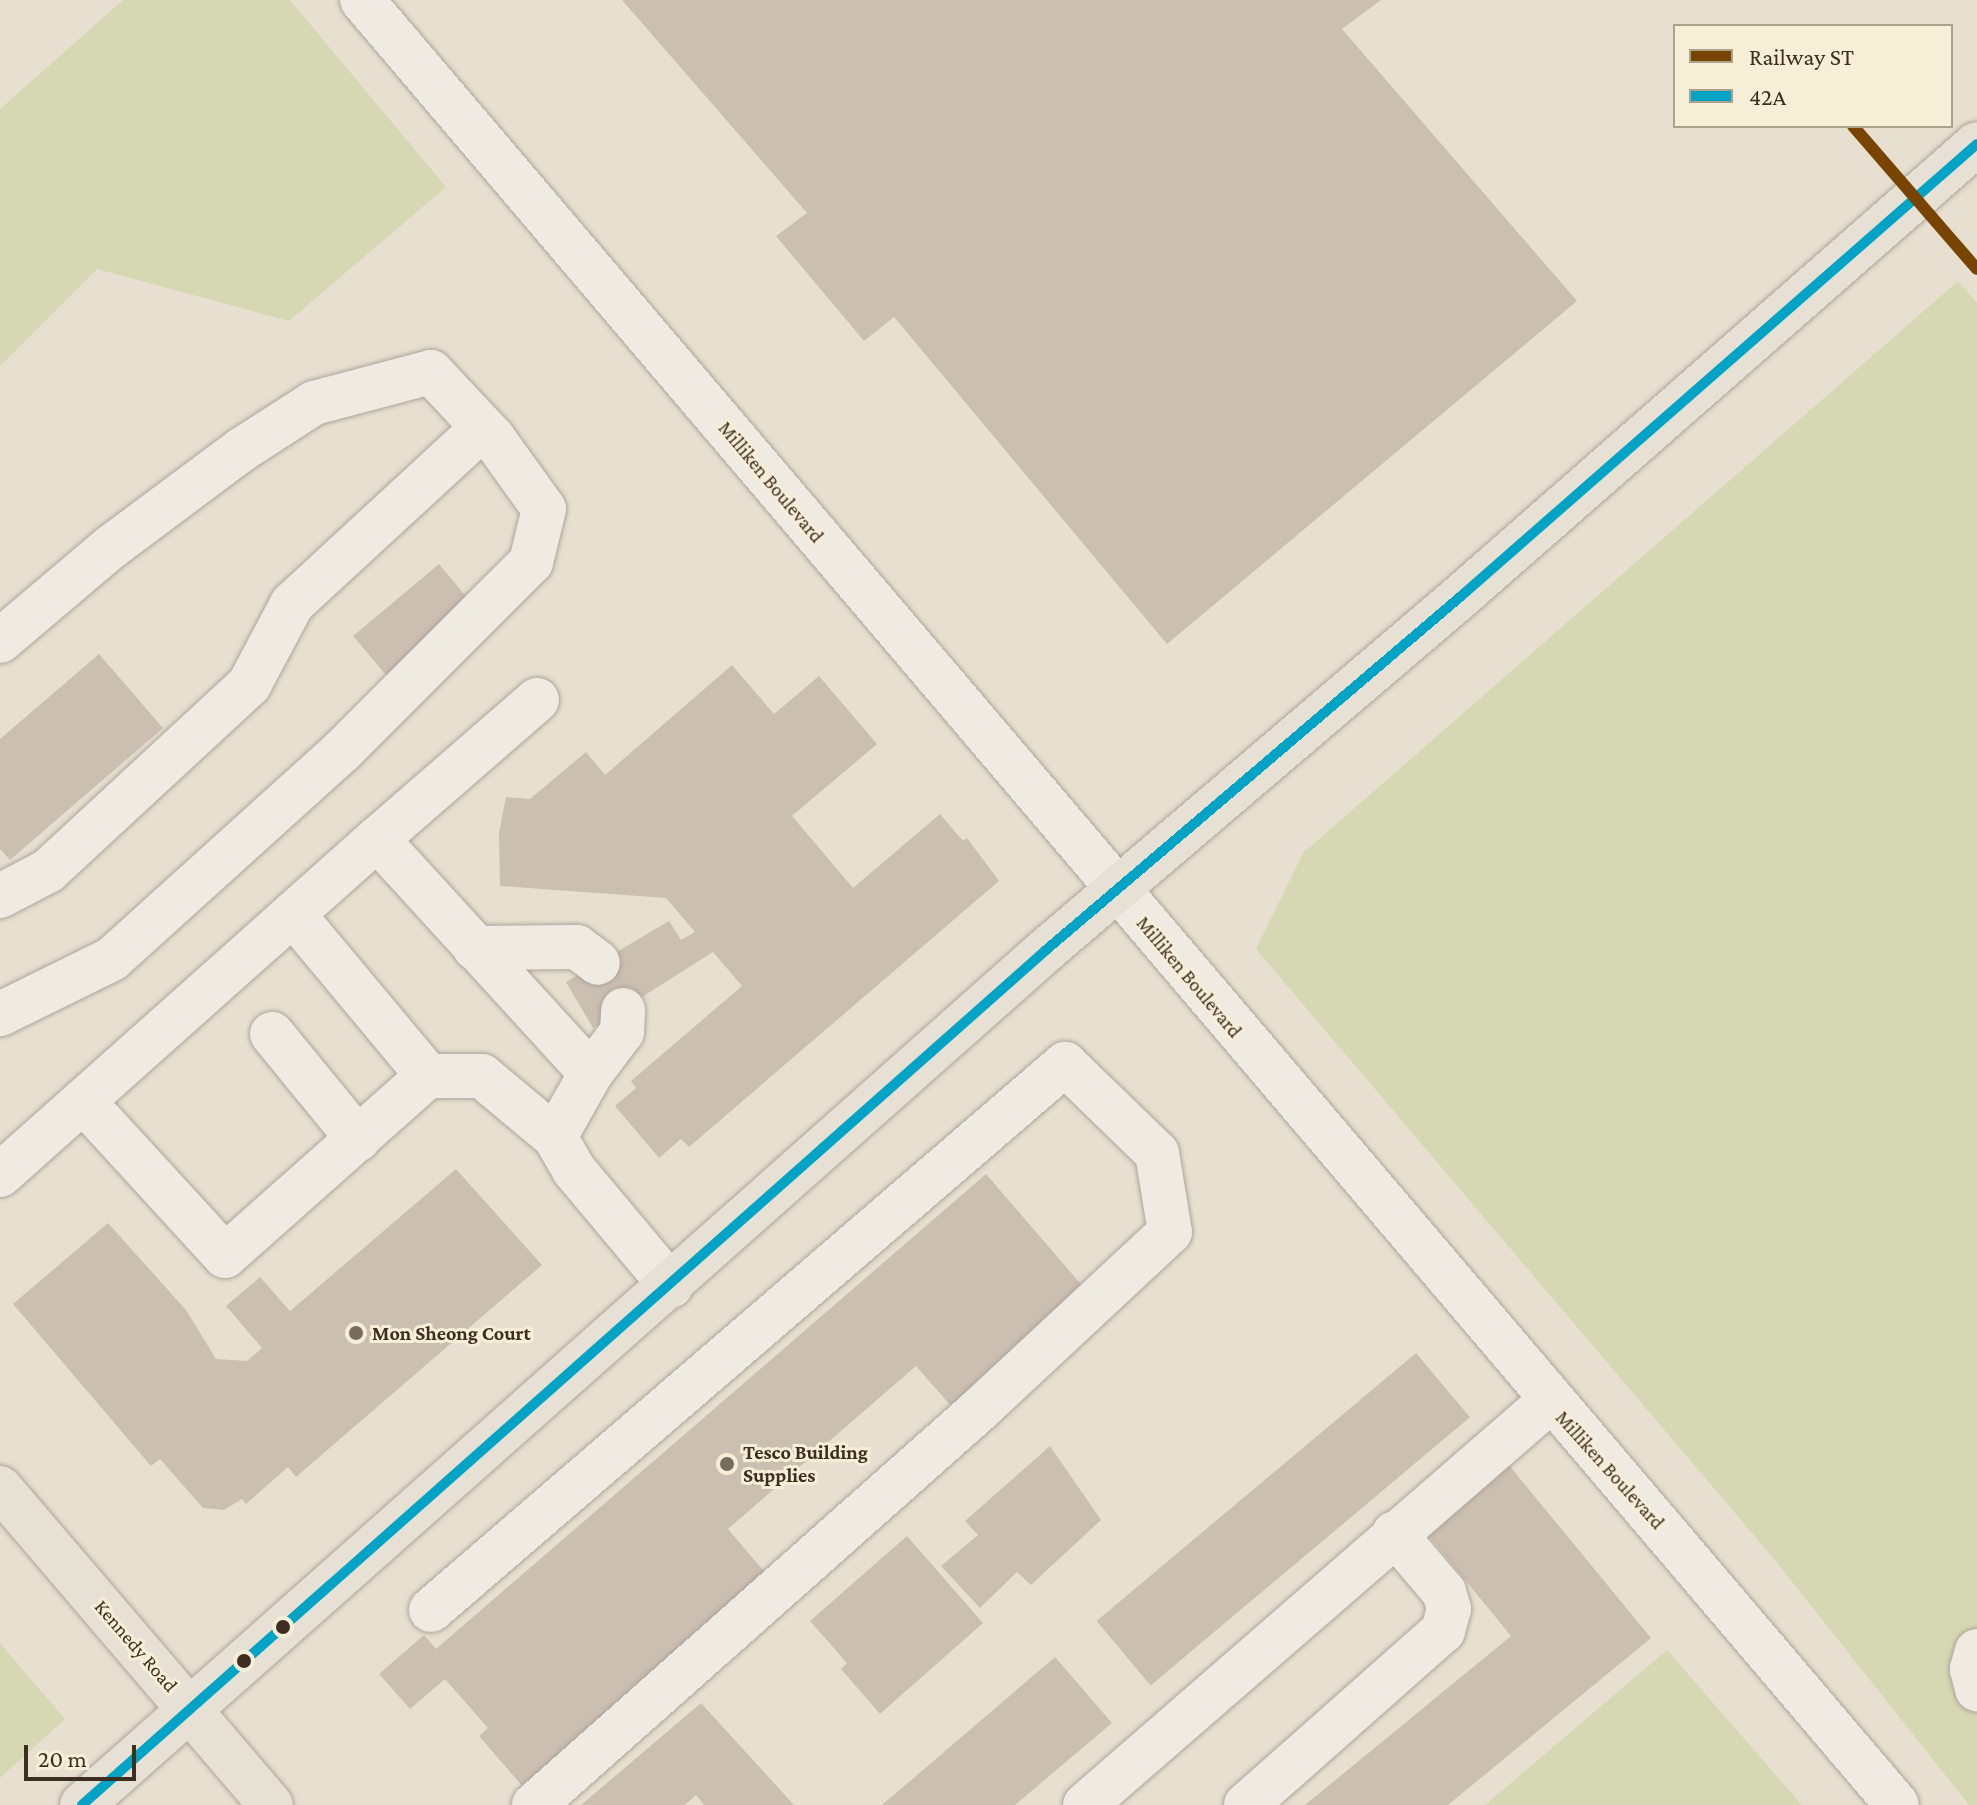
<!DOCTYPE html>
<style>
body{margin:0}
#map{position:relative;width:1977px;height:1805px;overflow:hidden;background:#e7e0d1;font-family:"Crimson Pro",serif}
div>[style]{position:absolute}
.green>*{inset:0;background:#d6d7b3}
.building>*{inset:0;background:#cbbfb2;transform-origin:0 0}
.roads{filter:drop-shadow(0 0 2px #ada599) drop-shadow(0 0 2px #ada599)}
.minor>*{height:44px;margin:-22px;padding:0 22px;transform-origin:22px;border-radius:22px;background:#efebe3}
.major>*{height:44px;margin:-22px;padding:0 22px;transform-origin:22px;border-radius:22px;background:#e6e1d4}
.bus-1>*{height:10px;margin:-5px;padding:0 5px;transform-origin:5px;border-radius:5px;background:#03a3c5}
.rail-1>*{height:12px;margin:-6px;padding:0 6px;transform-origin:6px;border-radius:6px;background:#794400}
.dots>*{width:22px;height:22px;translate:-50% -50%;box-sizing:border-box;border:4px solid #f7eed8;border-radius:50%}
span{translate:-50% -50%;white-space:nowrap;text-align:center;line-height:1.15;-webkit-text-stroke:6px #f7eed8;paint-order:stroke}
.street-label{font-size:20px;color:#3d2e20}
.poi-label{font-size:20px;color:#3d2e20;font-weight:700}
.left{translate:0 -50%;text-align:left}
.legend{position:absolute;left:1673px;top:24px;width:280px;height:104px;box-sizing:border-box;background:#f7eed8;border:2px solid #ada18e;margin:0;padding:10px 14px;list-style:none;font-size:24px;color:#3d2e20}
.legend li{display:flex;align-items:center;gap:16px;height:40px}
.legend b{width:40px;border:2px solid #ada18e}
.scale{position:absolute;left:24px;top:1745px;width:112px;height:36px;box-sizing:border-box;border:4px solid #3d2e20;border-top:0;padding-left:10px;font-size:24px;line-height:28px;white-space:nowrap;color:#3d2e20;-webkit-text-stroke:6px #f7eed8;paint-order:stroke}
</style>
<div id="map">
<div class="green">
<div style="clip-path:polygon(123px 0,290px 0,446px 187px,289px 321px,97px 269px,0 366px,0 109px)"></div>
<div style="clip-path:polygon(1958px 281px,1977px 303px,1977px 1805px,1969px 1805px,1774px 1559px,1256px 949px,1303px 853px)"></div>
<div style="clip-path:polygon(0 1643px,65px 1719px,0 1778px)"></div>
<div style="clip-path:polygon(1667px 1650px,1802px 1805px,1485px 1805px)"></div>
</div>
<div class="building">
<div style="clip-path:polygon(622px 0,1381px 0,1342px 29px,1577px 301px,1167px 644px,894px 317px,864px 341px,776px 236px,807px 213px)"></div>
<div style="left:439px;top:564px;width:55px;height:112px;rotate:50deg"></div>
<div style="clip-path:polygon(99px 654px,163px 728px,10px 860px,0 849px,0 739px)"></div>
<div style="clip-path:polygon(732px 665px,774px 714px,819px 676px,877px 744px,792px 816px,853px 888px,940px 814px,963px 841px,967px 838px,999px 881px,689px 1147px,681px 1139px,659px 1158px,615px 1106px,636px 1088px,631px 1081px,742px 986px,713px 952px,593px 1028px,566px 982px,669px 921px,681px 940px,695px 932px,666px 898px,500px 886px,499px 833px,506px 797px,530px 799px,586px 752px,605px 775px)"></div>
<div style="clip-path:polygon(456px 1169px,542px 1265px,296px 1477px,288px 1467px,246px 1504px,242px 1499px,224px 1510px,203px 1508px,160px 1459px,151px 1466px,13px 1304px,108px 1223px,186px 1310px,216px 1359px,247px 1361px,262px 1348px,226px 1306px,260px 1277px,290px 1311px)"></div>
<div style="clip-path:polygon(986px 1174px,1092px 1297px,958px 1414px,916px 1366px,728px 1529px,769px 1577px,524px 1788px,479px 1736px,488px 1728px,445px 1679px,410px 1709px,379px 1674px,424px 1635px,436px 1649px)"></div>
<div style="left:1416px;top:1353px;width:84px;height:417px;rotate:50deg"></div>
<div style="clip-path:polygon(1050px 1446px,1101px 1520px,1031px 1585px,1017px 1572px,980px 1608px,941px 1566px,978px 1535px,965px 1521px)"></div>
<div style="clip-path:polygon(1508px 1464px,1651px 1638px,1448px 1805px,1305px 1805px,1511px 1636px,1425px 1531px)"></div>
<div style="clip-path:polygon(907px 1536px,983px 1623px,880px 1714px,841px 1669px,847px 1663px,810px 1621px)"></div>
<div style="clip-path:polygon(1055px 1657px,1112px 1723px,1015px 1805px,882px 1805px)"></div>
<div style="clip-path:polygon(701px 1703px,794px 1805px,704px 1805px,696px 1795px,685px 1805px,581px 1805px)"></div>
</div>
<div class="roads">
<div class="minor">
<div style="left:362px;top:0;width:2369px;rotate:49.62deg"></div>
<div style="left:0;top:641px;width:145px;rotate:-40.3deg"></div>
<div style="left:111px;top:547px;width:162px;rotate:-36.7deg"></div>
<div style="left:241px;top:450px;width:87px;rotate:-32.8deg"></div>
<div style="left:314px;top:403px;width:121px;rotate:-14.8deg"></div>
<div style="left:431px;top:372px;width:91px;rotate:46.8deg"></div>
<div style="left:493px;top:438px;width:87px;rotate:54.3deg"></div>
<div style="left:544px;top:509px;width:55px;rotate:103.8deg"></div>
<div style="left:531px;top:562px;width:267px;rotate:135deg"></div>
<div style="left:342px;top:751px;width:310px;rotate:137.9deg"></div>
<div style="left:112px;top:959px;width:125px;rotate:153.8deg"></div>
<div style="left:537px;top:700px;width:212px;rotate:139deg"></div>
<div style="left:377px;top:839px;width:317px;rotate:47.6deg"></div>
<div style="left:591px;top:1073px;width:73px;rotate:119.4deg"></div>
<div style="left:555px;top:1137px;width:38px;rotate:60deg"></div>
<div style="left:574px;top:1170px;width:151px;rotate:50.1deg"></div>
<div style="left:0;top:896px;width:54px;rotate:-27.5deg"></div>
<div style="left:48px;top:871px;width:274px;rotate:-42.8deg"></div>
<div style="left:249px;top:685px;width:92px;rotate:-62deg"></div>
<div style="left:292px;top:604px;width:260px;rotate:-42.7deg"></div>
<div style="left:293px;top:914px;width:211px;rotate:50.2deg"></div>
<div style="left:475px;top:948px;width:102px;rotate:-0.6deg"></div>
<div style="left:577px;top:947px;width:26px;rotate:37deg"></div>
<div style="left:272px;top:1034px;width:136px;rotate:50.7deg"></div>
<div style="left:591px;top:1073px;width:51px;rotate:-52.9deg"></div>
<div style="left:622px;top:1032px;width:22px;rotate:-87deg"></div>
<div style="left:83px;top:1101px;width:210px;rotate:47.5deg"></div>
<div style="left:225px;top:1256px;width:271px;rotate:-41.6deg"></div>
<div style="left:428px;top:1076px;width:54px"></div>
<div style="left:482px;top:1076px;width:95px;rotate:39.9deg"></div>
<div style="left:0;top:1175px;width:505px;rotate:-41.71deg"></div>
<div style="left:431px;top:1610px;width:837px;rotate:-40.73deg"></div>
<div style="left:1065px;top:1064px;width:128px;rotate:44.1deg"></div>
<div style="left:1157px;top:1153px;width:80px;rotate:80.7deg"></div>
<div style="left:1170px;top:1232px;width:262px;rotate:137deg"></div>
<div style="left:978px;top:1411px;width:594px;rotate:138.41deg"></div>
<div style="left:1977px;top:1651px;width:19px;rotate:106deg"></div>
<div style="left:1972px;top:1669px;width:21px;rotate:76deg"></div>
<div style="left:1085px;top:1805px;width:615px;rotate:-40.98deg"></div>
<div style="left:1246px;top:1805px;width:263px;rotate:-41.5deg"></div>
<div style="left:1443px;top:1631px;width:23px;rotate:-75deg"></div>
<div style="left:1449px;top:1609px;width:18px;rotate:-106deg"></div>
<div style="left:1444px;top:1592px;width:77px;rotate:-130.3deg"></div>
</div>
<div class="major">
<div style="left:0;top:1488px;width:417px;rotate:49.5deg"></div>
<div style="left:82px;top:1805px;width:1289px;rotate:-41.57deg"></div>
<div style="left:1046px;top:950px;width:544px;rotate:-40.45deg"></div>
<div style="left:1460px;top:597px;width:687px;rotate:-41.23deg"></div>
</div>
</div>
<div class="bus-1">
<div style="left:82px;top:1805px;width:1289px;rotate:-41.57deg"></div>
<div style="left:1046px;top:950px;width:544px;rotate:-40.45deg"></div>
<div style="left:1460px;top:597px;width:687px;rotate:-41.23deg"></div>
</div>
<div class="rail-1">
<div style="left:1853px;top:126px;width:189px;rotate:49.1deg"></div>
</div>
<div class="dots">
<div style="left:356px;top:1333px;background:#786c5e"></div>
<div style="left:727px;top:1464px;background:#786c5e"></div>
<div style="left:283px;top:1627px;background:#3d2e20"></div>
<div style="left:244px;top:1661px;background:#3d2e20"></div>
</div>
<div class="street-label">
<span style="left:771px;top:482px;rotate:50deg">Milliken Boulevard</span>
<span style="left:1189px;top:977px;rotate:50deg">Milliken Boulevard</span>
<span style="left:1610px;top:1470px;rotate:48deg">Milliken Boulevard</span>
<span style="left:136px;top:1646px;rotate:49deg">Kennedy Road</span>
</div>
<div class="poi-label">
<span class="left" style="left:372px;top:1333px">Mon Sheong Court</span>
<span class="left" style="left:743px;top:1464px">Tesco Building<br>Supplies</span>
</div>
<ul class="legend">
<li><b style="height:10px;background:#794400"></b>Railway ST</li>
<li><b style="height:10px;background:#03a3c5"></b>42A</li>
</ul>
<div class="scale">20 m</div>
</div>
